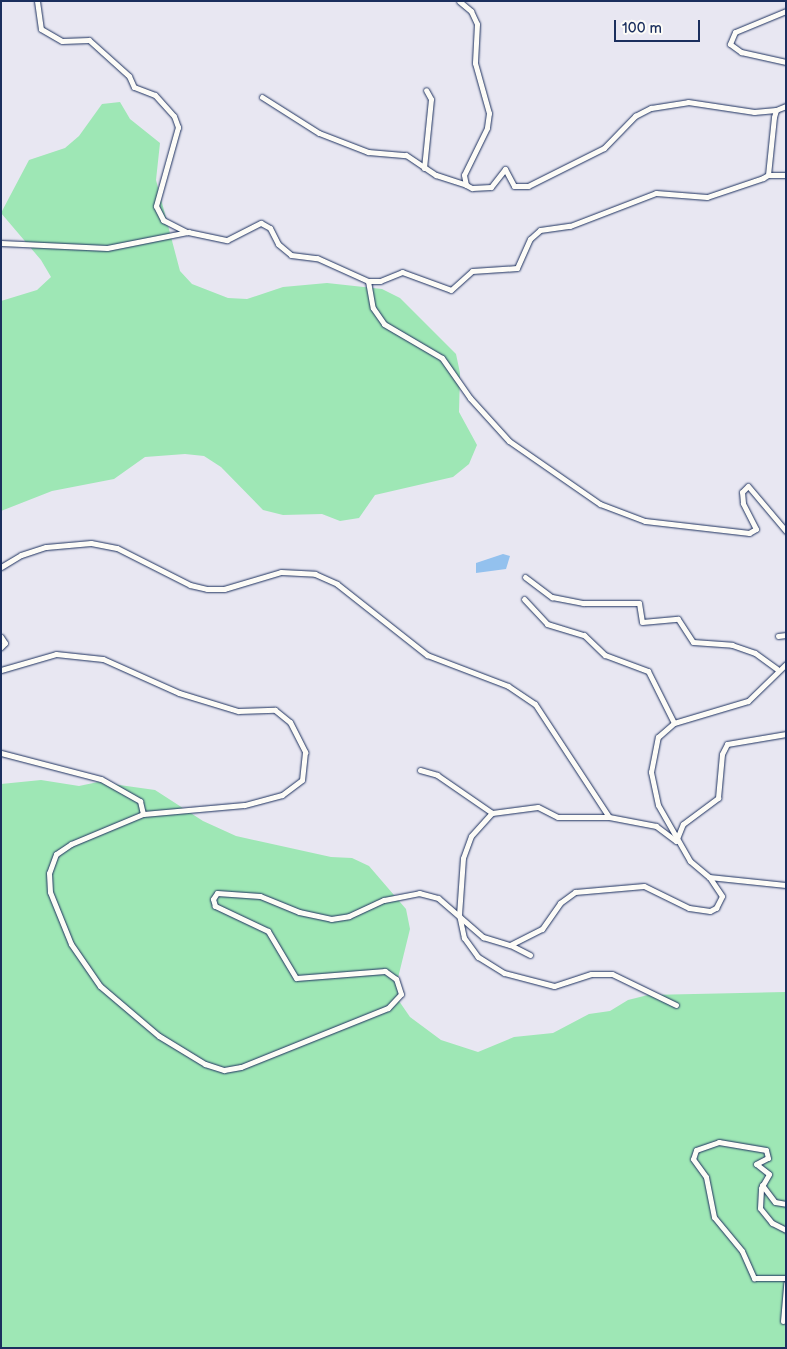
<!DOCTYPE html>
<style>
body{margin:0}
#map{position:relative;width:787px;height:1349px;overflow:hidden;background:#e8e7f2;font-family:"Balsamiq Sans",sans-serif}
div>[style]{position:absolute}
.green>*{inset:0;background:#9ee7b5}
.water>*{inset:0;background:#93c1ee}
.roads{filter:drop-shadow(0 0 1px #1b2f5e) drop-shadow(0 0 1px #1b2f5e)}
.minor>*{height:5px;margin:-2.5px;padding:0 2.5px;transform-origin:2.5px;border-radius:2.5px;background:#fdfcf7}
span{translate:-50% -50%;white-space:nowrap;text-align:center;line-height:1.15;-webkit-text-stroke:4px #fdfcf7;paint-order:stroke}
.frame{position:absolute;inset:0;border:2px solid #1b2f5e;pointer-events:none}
.scale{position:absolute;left:614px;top:20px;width:86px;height:22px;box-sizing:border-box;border:2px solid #1b2f5e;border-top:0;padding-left:6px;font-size:15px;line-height:18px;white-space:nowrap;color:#1b2f5e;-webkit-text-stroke:4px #fdfcf7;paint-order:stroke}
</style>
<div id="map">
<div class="green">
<div style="clip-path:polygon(120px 102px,130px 119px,160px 143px,156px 180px,180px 271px,192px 284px,228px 298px,247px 299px,283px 287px,327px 283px,382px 289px,400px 298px,456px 354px,460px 373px,459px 412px,477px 445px,469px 464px,453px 477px,375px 495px,359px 518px,340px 521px,322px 514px,283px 515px,263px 510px,221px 467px,204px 456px,185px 454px,145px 457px,114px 479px,52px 491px,1px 511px,1px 301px,37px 290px,51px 277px,41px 260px,1px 213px,29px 160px,65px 148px,79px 136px,102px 104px)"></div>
<div style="clip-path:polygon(41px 780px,79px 786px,98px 782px,155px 790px,203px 821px,236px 836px,331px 857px,352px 858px,369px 866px,406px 909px,410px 929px,397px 982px,399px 1001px,410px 1017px,441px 1040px,478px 1052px,514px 1037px,553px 1033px,589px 1014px,610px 1011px,628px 1000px,648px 995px,786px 992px,786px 1348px,1px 1348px,1px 784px)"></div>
</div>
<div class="water">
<div style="clip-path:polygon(503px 554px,510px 556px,506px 569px,476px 573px,476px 563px)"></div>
</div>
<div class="roads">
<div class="minor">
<div style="left:37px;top:1px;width:28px;rotate:82deg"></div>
<div style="left:41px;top:29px;width:24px;rotate:30deg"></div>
<div style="left:62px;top:41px;width:27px;rotate:-2deg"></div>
<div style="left:89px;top:40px;width:54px;rotate:42deg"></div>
<div style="left:129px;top:76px;width:12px;rotate:66deg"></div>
<div style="left:134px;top:87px;width:22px;rotate:21deg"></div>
<div style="left:155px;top:95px;width:28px;rotate:48deg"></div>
<div style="left:174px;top:116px;width:12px;rotate:70deg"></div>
<div style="left:178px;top:127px;width:82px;rotate:105.6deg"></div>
<div style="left:156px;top:206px;width:16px;rotate:63deg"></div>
<div style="left:163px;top:220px;width:27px;rotate:27deg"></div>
<div style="left:459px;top:1px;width:16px;rotate:40deg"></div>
<div style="left:471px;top:11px;width:14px;rotate:65deg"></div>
<div style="left:477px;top:24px;width:39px;rotate:93deg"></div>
<div style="left:475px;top:63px;width:52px;rotate:74.4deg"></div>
<div style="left:489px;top:113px;width:15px;rotate:98deg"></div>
<div style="left:487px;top:128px;width:52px;rotate:116.1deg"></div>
<div style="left:464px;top:175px;width:10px;rotate:79deg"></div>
<div style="left:466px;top:185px;width:7px;rotate:27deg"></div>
<div style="left:472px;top:188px;width:19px;rotate:-3deg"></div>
<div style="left:491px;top:187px;width:23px;rotate:-52deg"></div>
<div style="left:505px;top:169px;width:19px;rotate:62deg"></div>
<div style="left:514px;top:186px;width:14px"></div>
<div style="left:528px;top:186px;width:85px;rotate:-26.6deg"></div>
<div style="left:604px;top:148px;width:45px;rotate:-45.9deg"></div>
<div style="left:635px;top:116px;width:18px;rotate:-27deg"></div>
<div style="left:651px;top:108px;width:37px;rotate:-9deg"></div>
<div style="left:688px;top:102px;width:67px;rotate:8.6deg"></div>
<div style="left:754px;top:112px;width:22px;rotate:-5deg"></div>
<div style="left:786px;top:11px;width:55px;rotate:157.6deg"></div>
<div style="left:735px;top:32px;width:13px;rotate:113deg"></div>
<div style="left:730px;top:44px;width:14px;rotate:36deg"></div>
<div style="left:741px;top:52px;width:46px;rotate:12.5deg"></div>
<div style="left:262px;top:97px;width:67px;rotate:32.3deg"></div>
<div style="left:319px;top:133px;width:53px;rotate:21.2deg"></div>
<div style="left:368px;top:152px;width:38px;rotate:5deg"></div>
<div style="left:406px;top:155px;width:36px;rotate:34deg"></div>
<div style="left:436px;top:175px;width:32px;rotate:18deg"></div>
<div style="left:424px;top:168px;width:69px;rotate:-84.2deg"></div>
<div style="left:431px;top:99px;width:10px;rotate:-119deg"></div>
<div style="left:768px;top:175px;width:18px"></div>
<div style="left:1px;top:243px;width:106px;rotate:2.7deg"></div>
<div style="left:107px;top:248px;width:83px;rotate:-11.2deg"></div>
<div style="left:188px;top:232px;width:40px;rotate:12deg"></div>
<div style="left:227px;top:240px;width:38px;rotate:-27deg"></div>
<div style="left:261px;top:223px;width:10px;rotate:29deg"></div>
<div style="left:270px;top:228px;width:18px;rotate:63deg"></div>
<div style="left:278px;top:244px;width:17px;rotate:40deg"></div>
<div style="left:291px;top:255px;width:26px;rotate:7deg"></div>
<div style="left:317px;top:258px;width:56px;rotate:24.3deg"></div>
<div style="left:368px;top:281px;width:12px"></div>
<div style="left:380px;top:281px;width:24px;rotate:-22deg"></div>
<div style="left:402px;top:272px;width:52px;rotate:20.2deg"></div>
<div style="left:451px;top:290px;width:28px;rotate:-42deg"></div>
<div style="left:472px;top:271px;width:45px;rotate:-3.8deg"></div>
<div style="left:517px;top:268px;width:32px;rotate:-66deg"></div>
<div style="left:530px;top:239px;width:13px;rotate:-42deg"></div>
<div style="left:540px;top:230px;width:30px;rotate:-8deg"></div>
<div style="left:570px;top:226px;width:92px;rotate:-21deg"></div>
<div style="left:656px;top:193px;width:51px;rotate:4.5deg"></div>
<div style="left:707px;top:197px;width:59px;rotate:-18.7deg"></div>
<div style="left:763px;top:178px;width:6px;rotate:-31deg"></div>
<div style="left:768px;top:175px;width:58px;rotate:-84.1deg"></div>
<div style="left:774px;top:117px;width:7px;rotate:-74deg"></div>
<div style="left:776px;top:110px;width:11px;rotate:-22deg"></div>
<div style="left:368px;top:281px;width:27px;rotate:80deg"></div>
<div style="left:373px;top:308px;width:19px;rotate:55deg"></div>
<div style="left:384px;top:324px;width:67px;rotate:30.4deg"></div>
<div style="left:442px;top:358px;width:49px;rotate:55deg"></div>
<div style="left:470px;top:398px;width:58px;rotate:47.8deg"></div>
<div style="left:509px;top:441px;width:111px;rotate:34.7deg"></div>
<div style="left:600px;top:504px;width:48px;rotate:20.7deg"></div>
<div style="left:645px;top:521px;width:105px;rotate:6.6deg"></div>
<div style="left:749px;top:533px;width:8px;rotate:-30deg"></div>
<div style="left:756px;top:529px;width:29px;rotate:-117deg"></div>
<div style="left:743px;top:503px;width:11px;rotate:-95deg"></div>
<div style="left:742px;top:492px;width:8px;rotate:-45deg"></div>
<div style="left:748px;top:486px;width:59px;rotate:49.8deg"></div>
<div style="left:1px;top:567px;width:23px;rotate:-31deg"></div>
<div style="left:21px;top:555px;width:26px;rotate:-18deg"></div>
<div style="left:46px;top:547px;width:45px;rotate:-5.1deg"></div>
<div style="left:91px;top:543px;width:26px;rotate:11deg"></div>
<div style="left:117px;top:548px;width:82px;rotate:26.9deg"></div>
<div style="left:190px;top:585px;width:17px;rotate:13deg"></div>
<div style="left:207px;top:589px;width:17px"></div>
<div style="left:224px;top:589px;width:59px;rotate:-16.6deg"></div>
<div style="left:281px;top:572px;width:34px;rotate:3deg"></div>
<div style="left:315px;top:574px;width:24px;rotate:24deg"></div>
<div style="left:337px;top:584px;width:115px;rotate:38.3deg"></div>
<div style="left:427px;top:655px;width:87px;rotate:20.9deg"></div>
<div style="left:508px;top:686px;width:32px;rotate:34deg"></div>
<div style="left:535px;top:704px;width:135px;rotate:56.8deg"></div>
<div style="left:525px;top:577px;width:34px;rotate:37deg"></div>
<div style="left:552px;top:597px;width:32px;rotate:11deg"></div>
<div style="left:583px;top:603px;width:56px"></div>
<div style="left:639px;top:603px;width:19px;rotate:81deg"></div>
<div style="left:642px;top:622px;width:36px;rotate:-5deg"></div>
<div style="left:678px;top:619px;width:27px;rotate:57deg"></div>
<div style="left:693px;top:642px;width:39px;rotate:4deg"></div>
<div style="left:732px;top:645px;width:24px;rotate:19deg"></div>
<div style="left:755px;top:653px;width:27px;rotate:36deg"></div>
<div style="left:524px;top:599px;width:34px;rotate:47deg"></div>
<div style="left:547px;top:624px;width:39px;rotate:17deg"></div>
<div style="left:584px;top:635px;width:29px;rotate:44deg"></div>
<div style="left:605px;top:655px;width:46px;rotate:20.4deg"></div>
<div style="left:648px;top:671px;width:58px;rotate:63.4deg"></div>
<div style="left:778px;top:636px;width:8px;rotate:-7deg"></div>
<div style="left:1px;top:637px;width:7px;rotate:56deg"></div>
<div style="left:5px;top:643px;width:6px;rotate:135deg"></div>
<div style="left:1px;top:670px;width:57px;rotate:-16.2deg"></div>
<div style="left:56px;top:654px;width:47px;rotate:6.1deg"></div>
<div style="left:103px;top:659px;width:83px;rotate:24.1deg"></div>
<div style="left:179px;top:693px;width:62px;rotate:17deg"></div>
<div style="left:238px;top:711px;width:37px;rotate:-2deg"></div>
<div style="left:275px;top:710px;width:19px;rotate:39deg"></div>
<div style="left:290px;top:722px;width:34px;rotate:63deg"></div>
<div style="left:305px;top:752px;width:28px;rotate:96deg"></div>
<div style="left:302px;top:780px;width:25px;rotate:143deg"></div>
<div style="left:282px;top:795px;width:39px;rotate:165deg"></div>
<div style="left:244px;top:805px;width:101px;rotate:174.9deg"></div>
<div style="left:1px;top:753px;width:103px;rotate:14.6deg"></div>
<div style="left:101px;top:779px;width:45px;rotate:29.4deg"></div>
<div style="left:140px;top:801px;width:13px;rotate:77deg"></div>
<div style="left:143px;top:814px;width:78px;rotate:157.4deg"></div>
<div style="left:71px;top:844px;width:18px;rotate:146deg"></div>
<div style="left:56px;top:854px;width:20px;rotate:110deg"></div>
<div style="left:49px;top:873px;width:19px;rotate:87deg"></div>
<div style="left:50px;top:892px;width:56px;rotate:68deg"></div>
<div style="left:71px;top:944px;width:51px;rotate:55.4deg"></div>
<div style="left:100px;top:986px;width:77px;rotate:40.3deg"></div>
<div style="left:159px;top:1036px;width:54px;rotate:31.3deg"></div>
<div style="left:205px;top:1064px;width:20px;rotate:18deg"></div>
<div style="left:224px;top:1070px;width:17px;rotate:-10deg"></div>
<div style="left:241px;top:1067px;width:158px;rotate:-21.9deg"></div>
<div style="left:388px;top:1008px;width:19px;rotate:-47deg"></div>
<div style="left:401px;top:994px;width:16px;rotate:-108deg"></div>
<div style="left:396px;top:979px;width:14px;rotate:-144deg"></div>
<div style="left:385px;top:971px;width:89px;rotate:175.5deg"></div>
<div style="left:296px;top:978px;width:55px;rotate:-120.8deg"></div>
<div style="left:268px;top:931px;width:59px;rotate:-154.7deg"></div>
<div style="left:215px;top:906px;width:7px;rotate:-106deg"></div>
<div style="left:213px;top:899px;width:7px;rotate:-56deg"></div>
<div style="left:217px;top:893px;width:43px;rotate:4deg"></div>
<div style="left:260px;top:896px;width:42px;rotate:22.3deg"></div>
<div style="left:299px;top:912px;width:33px;rotate:12deg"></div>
<div style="left:331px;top:919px;width:18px;rotate:-9deg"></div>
<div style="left:349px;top:916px;width:38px;rotate:-25deg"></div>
<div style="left:384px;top:900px;width:36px;rotate:-11deg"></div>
<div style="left:419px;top:893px;width:20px;rotate:15deg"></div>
<div style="left:438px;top:898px;width:60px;rotate:40.9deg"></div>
<div style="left:483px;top:937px;width:28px;rotate:17deg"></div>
<div style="left:420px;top:770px;width:18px;rotate:16deg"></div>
<div style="left:437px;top:775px;width:67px;rotate:34.6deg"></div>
<div style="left:709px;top:877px;width:77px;rotate:5.9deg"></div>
<div style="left:530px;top:955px;width:22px;rotate:-153deg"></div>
<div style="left:510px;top:945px;width:36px;rotate:-27deg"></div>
<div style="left:542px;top:929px;width:32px;rotate:-55deg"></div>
<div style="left:560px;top:903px;width:19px;rotate:-36deg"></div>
<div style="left:575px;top:892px;width:69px;rotate:-5deg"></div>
<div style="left:644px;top:886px;width:50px;rotate:26.1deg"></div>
<div style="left:689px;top:908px;width:21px;rotate:8deg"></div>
<div style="left:710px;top:911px;width:7px;rotate:-27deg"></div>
<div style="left:716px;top:908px;width:13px;rotate:-63deg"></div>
<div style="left:722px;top:896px;width:23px;rotate:-124deg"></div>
<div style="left:709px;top:877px;width:25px;rotate:-140deg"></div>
<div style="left:690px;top:861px;width:64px;rotate:-119.7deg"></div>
<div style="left:658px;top:805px;width:34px;rotate:-102deg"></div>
<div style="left:651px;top:772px;width:36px;rotate:-79deg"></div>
<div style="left:658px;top:737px;width:21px;rotate:-41deg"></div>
<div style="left:674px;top:723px;width:77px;rotate:-16.6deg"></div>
<div style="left:748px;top:701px;width:53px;rotate:-44.2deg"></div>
<div style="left:676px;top:1005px;width:71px;rotate:-154.2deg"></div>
<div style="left:612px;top:974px;width:21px;rotate:180deg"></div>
<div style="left:591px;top:974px;width:39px;rotate:162deg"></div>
<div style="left:554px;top:986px;width:52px;rotate:-165.4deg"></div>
<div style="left:504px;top:973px;width:31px;rotate:-148deg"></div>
<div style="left:478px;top:957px;width:24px;rotate:-126deg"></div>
<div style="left:464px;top:938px;width:24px;rotate:-102deg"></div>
<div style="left:459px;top:915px;width:57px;rotate:-86deg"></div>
<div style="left:463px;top:858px;width:23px;rotate:-70deg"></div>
<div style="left:471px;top:836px;width:31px;rotate:-48deg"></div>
<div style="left:492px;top:813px;width:46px;rotate:-7.4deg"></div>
<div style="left:538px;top:807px;width:22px;rotate:27deg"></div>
<div style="left:558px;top:817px;width:51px"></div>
<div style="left:609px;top:817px;width:48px;rotate:10.8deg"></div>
<div style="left:656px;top:826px;width:25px;rotate:37deg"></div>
<div style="left:676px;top:841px;width:18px;rotate:-68deg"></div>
<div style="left:683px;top:824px;width:44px;rotate:-36.6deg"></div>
<div style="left:718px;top:798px;width:44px;rotate:-84.8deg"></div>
<div style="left:722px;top:754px;width:11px;rotate:-63deg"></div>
<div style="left:727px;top:744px;width:60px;rotate:-9.6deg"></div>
<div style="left:762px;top:1185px;width:21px;rotate:53deg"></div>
<div style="left:775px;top:1202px;width:11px;rotate:10deg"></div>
<div style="left:786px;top:1230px;width:16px;rotate:-153deg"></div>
<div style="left:772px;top:1223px;width:19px;rotate:-129deg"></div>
<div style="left:760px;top:1208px;width:20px;rotate:-87deg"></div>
<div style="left:761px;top:1188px;width:16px;rotate:-60deg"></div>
<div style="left:769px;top:1174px;width:16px;rotate:-142deg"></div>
<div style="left:756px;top:1164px;width:13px;rotate:-27deg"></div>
<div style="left:768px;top:1158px;width:8px;rotate:-104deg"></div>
<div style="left:766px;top:1150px;width:48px;rotate:-170.3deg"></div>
<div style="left:719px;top:1142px;width:24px;rotate:161deg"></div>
<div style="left:696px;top:1150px;width:9px;rotate:108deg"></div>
<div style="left:693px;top:1159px;width:22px;rotate:54deg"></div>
<div style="left:706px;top:1177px;width:41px;rotate:78.7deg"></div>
<div style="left:714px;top:1217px;width:44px;rotate:50.5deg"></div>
<div style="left:742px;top:1251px;width:30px;rotate:66deg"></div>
<div style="left:754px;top:1278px;width:32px"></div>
<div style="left:783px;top:1321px;width:38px;rotate:-85deg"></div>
</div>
</div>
<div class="frame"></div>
<div class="scale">100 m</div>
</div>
